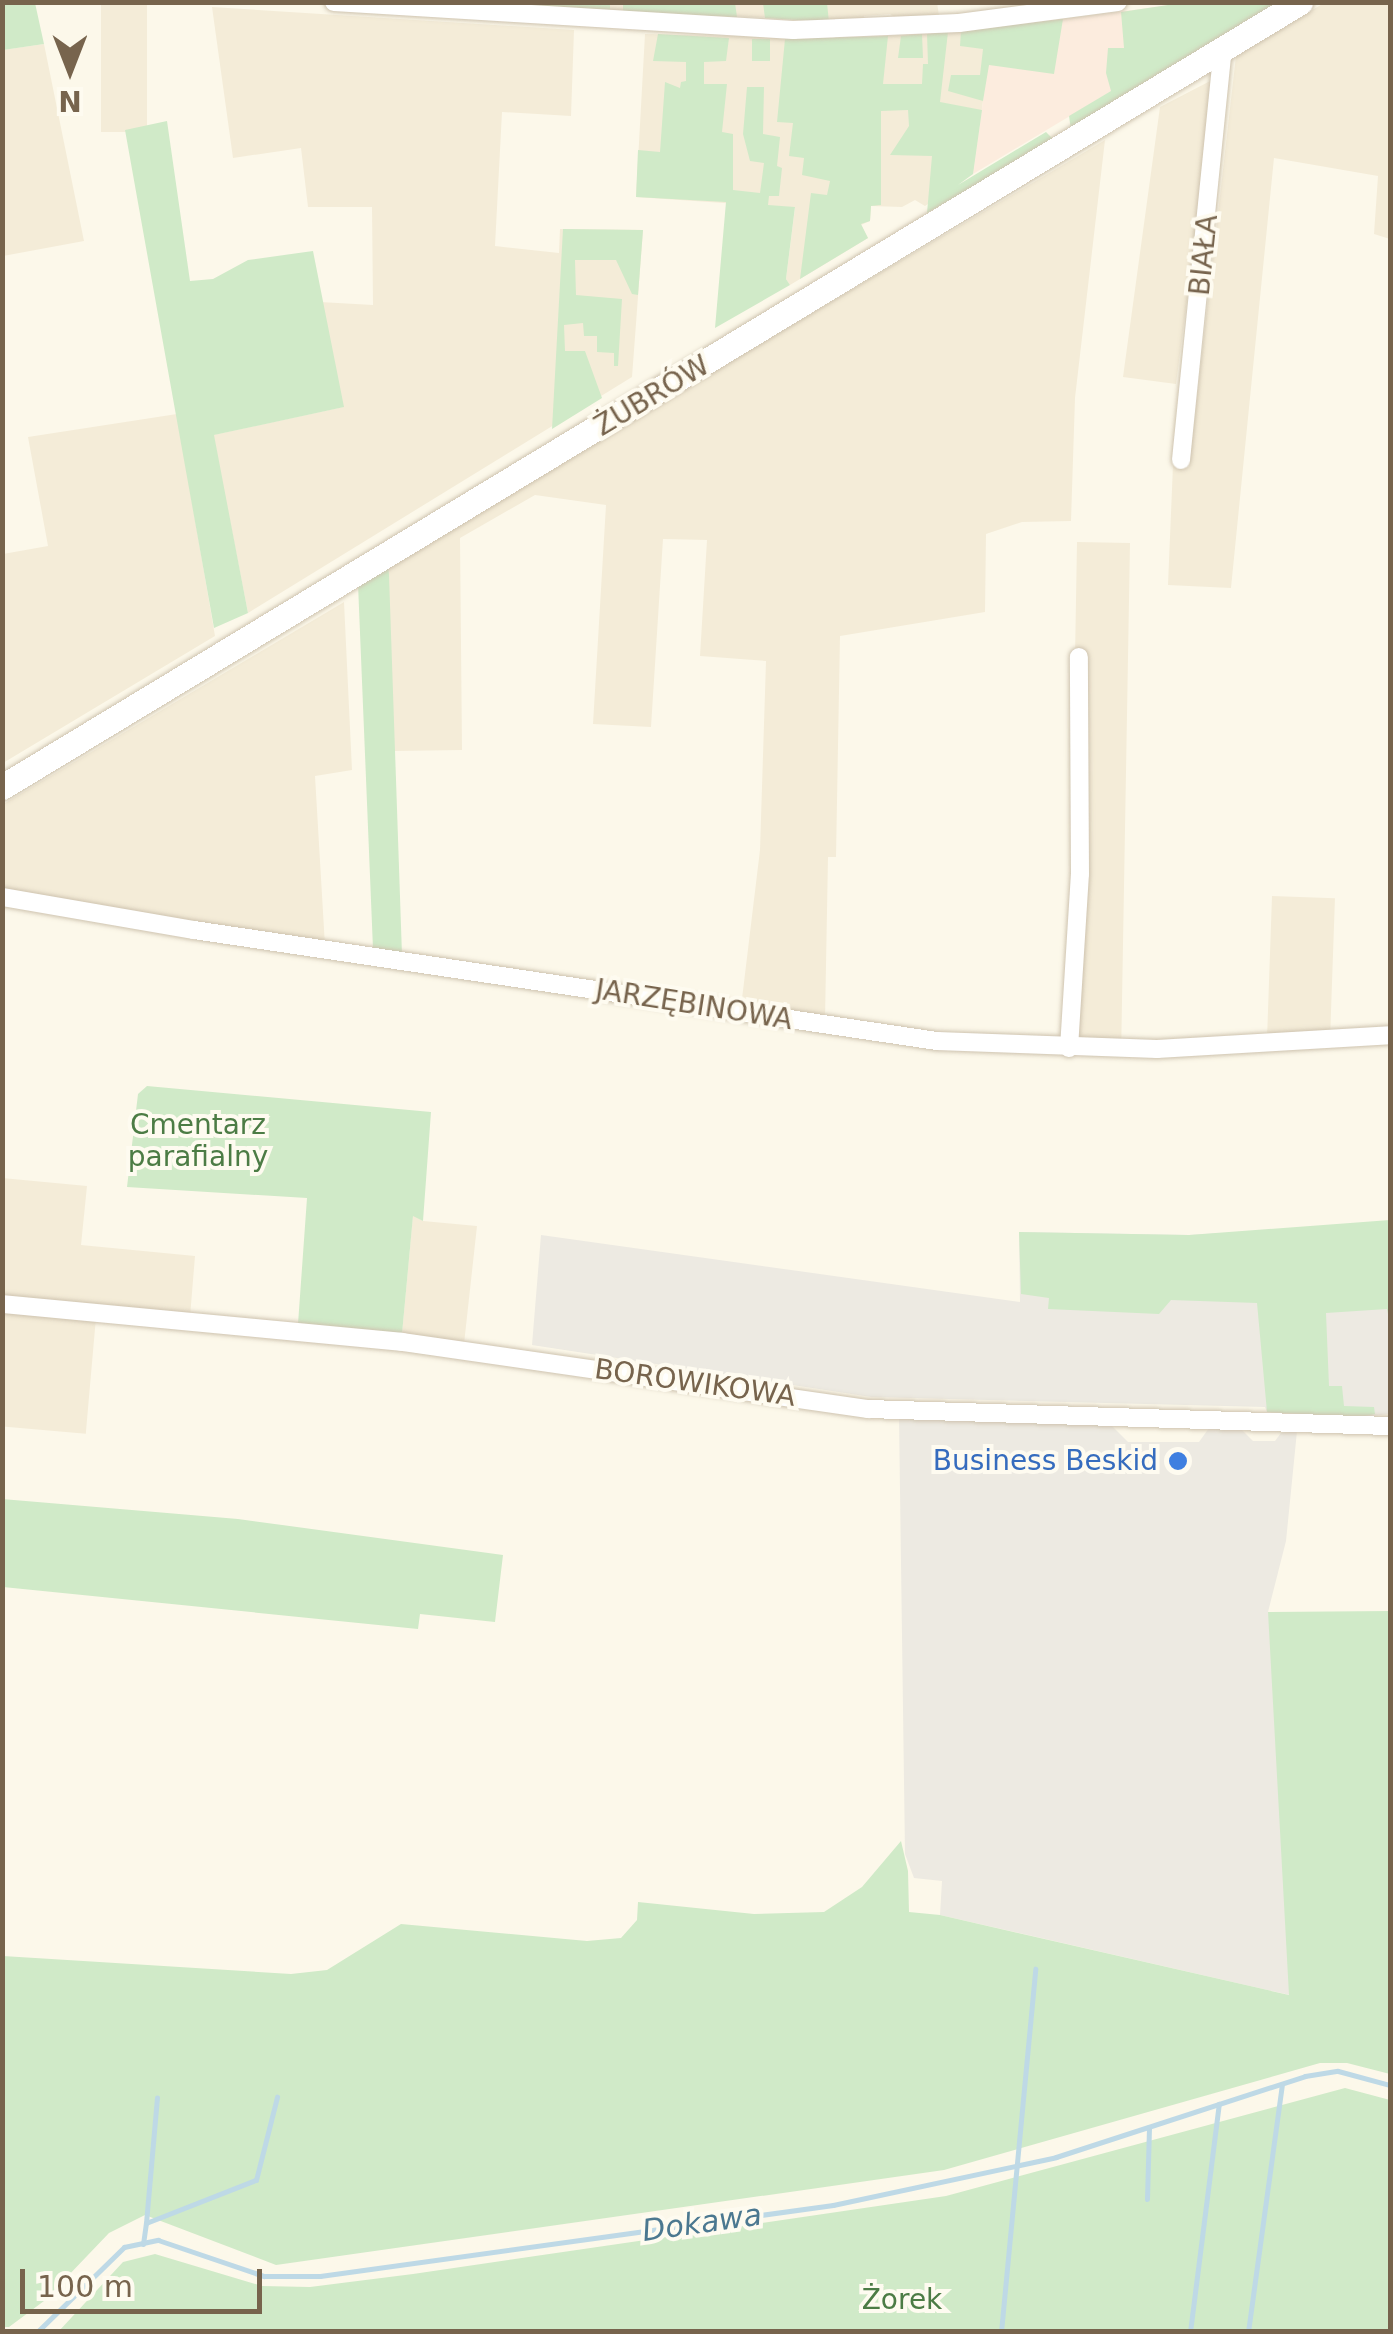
<!DOCTYPE html>
<meta charset="utf-8">
<style>
body{margin:0}
#map{position:relative;width:1393px;height:2334px;overflow:hidden;background:#fcf8ea;font-family:"DejaVu Sans",sans-serif}
div>[style]{position:absolute}
.residential>*{inset:0;background:#f4ecd8;transform-origin:0 0}
.commercial>*{inset:0;background:#fcecde}
.industrial>*{inset:0;background:#edeae2}
.green>*{inset:0;background:#d0eac8;transform-origin:0 0}
.stream>*{height:5px;margin:-2.5px;padding:0 2.5px;transform-origin:2.5px;border-radius:2.5px;background:#bed9e6}
.roads{filter:drop-shadow(0 0 2px #cec3af) drop-shadow(0 0 2px #cec3af)}
.street>*{height:18px;margin:-9px;padding:0 9px;transform-origin:9px;border-radius:9px;background:#fff}
.secondary>*{height:25px;margin:-12.5px;padding:0 12.5px;transform-origin:12.5px;border-radius:12.5px;background:#fff}
.dots>*{width:28px;height:28px;translate:-50% -50%;box-sizing:border-box;border:5px solid #fefbf0;border-radius:50%}
span{translate:-50% -50%;white-space:nowrap;text-align:center;line-height:1.15;-webkit-text-stroke:8px #fefbf0;paint-order:stroke}
.street-label{font-size:28px;color:#77644d}
.park-label{font-size:28px;color:#4c7c45}
.shop-label{font-size:28px;color:#366cbe}
.right{translate:-100% -50%;text-align:right}
.water-label{font-size:30px;color:#4b7890;font-style:italic}
.frame{position:absolute;inset:0;border:5px solid #77644d;pointer-events:none}
.north{position:absolute;left:20px;top:20px;width:100px;height:100px;-webkit-text-stroke:8px #fefbf0;paint-order:stroke;rotate:180deg;font-size:28px;font-weight:700;line-height:40px;text-align:center;color:#77644d}
.north::after{content:'';display:block;margin:auto;width:35px;height:45px;background:#77644d;clip-path:polygon(50% 0,100% 100%,50% 72%,0 100%)}
.scale{position:absolute;left:20px;top:2269px;width:242px;height:45px;box-sizing:border-box;border:5px solid #77644d;border-top:0;padding-left:12px;font-size:30px;line-height:35px;white-space:nowrap;color:#77644d;-webkit-text-stroke:8px #fefbf0;paint-order:stroke}
</style>
<div id="map">
<div class="residential">
<div style="clip-path:polygon(937px 2px,939px 16px,900px 21px,890px 14px,864px 16px,864px 22px,451px 3px)"></div>
<div style="left:101px;top:3px;width:46px;height:129px"></div>
<div style="clip-path:polygon(1324px 3px,1390px 3px,1390px 239px,1374px 234px,1378px 176px,1274px 158px,1231px 588px,1168px 585px,1173px 465px,1189px 467px,1236px 56px)"></div>
<div style="clip-path:polygon(212px 7px,574px 30px,571px 116px,502px 112px,495px 246px,559px 253px,560px 229px,643px 230px,632px 377px,248px 613px,213px 435px,343px 407px,320px 302px,373px 305px,372px 207px,308px 207px,301px 148px,233px 158px)"></div>
<div style="clip-path:polygon(993px 28px,973px 174px,925px 206px,915px 200px,902px 207px,871px 206px,870px 221px,861px 225px,868px 238px,790px 285px,786px 279px,795px 208px,636px 197px,645px 34px,852px 39px)"></div>
<div style="clip-path:polygon(44px 44px,84px 241px,3px 256px,2px 50px)"></div>
<div style="clip-path:polygon(1216px 78px,1176px 384px,1123px 377px,1160px 107px)"></div>
<div style="clip-path:polygon(1105px 140px,1075px 398px,1071px 521px,1022px 522px,986px 534px,985px 612px,840px 636px,836px 857px,828px 857px,825px 1020px,741px 1007px,760px 850px,766px 661px,700px 656px,707px 540px,663px 539px,651px 727px,593px 724px,606px 505px,535px 495px,460px 538px,462px 750px,394px 751px,388px 564px)"></div>
<div style="clip-path:polygon(177px 414px,215px 636px,3px 763px,3px 554px,48px 546px,28px 437px)"></div>
<div style="left:1130px;top:543px;width:498px;height:53px;rotate:91deg"></div>
<div style="clip-path:polygon(344px 602px,352px 770px,315px 776px,325px 946px,35px 899px,3px 888px,2px 805px)"></div>
<div style="left:1272px;top:896px;width:63px;height:143px;rotate:2deg"></div>
<div style="clip-path:polygon(2px 1178px,87px 1186px,81px 1245px,195px 1256px,190px 1317px,3px 1299px)"></div>
<div style="clip-path:polygon(413px 1215px,423px 1221px,477px 1226px,464px 1344px,402px 1334px)"></div>
<div style="left:2px;top:1313px;width:94px;height:113px;rotate:5deg"></div>
</div>
<div class="commercial">
<div style="clip-path:polygon(1188px 3px,1259px 3px,973px 174px,993px 28px)"></div>
</div>
<div class="industrial">
<div style="clip-path:polygon(1306px 1228px,1390px 1293px,1390px 1414px,1360px 1417px,1267px 1412px,1265px 1407px,871px 1397px,532px 1345px,541px 1235px,1020px 1302px,1019px 1232px,1189px 1235px)"></div>
<div style="clip-path:polygon(899px 1417px,1109px 1423px,1128px 1442px,1199px 1442px,1209px 1428px,1241px 1429px,1253px 1441px,1275px 1441px,1281px 1433px,1297px 1431px,1286px 1541px,1268px 1612px,1285px 1680px,1290px 1995px,940px 1915px,942px 1881px,914px 1878px,905px 1854px)"></div>
</div>
<div class="green">
<div style="clip-path:polygon(1188px 2px,1284px 3px,1071px 130px,1069px 116px,1111px 91px,1106px 73px,1108px 48px,1124px 48px,1121px 12px)"></div>
<div style="clip-path:polygon(2px 3px,35px 3px,44px 44px,3px 50px)"></div>
<div style="clip-path:polygon(516px 3px,610px 3px,610px 12px,521px 7px)"></div>
<div style="clip-path:polygon(623px 3px,735px 3px,737px 17px,623px 13px)"></div>
<div style="clip-path:polygon(763px 3px,827px 3px,829px 22px,765px 18px)"></div>
<div style="clip-path:polygon(1063px 19px,1054px 74px,989px 65px,983px 101px,948px 91px,951px 75px,980px 75px,983px 49px,960px 46px,961px 31px)"></div>
<div style="clip-path:polygon(948px 32px,940px 102px,982px 110px,973px 174px,958px 185px,1046px 132px,1055px 141px,927px 213px,932px 156px,890px 155px,909px 126px,908px 110px,881px 111px,881px 205px,871px 206px,870px 221px,861px 224px,868px 238px,800px 279px,811px 193px,827px 195px,830px 181px,802px 175px,804px 158px,789px 156px,793px 123px,777px 122px,785px 39px,888px 36px,883px 84px,922px 84px,923px 64px,928px 64px,927px 34px)"></div>
<div style="clip-path:polygon(658px 34px,729px 38px,726px 61px,704px 62px,704px 84px,727px 84px,722px 132px,733px 134px,733px 190px,760px 193px,764px 163px,750px 161px,743px 134px,747px 87px,764px 87px,763px 134px,780px 137px,777px 166px,782px 168px,779px 196px,769px 196px,768px 205px,795px 207px,786px 279px,790px 285px,715px 328px,726px 202px,636px 197px,638px 150px,660px 152px,665px 82px,680px 88px,681px 82px,686px 81px,686px 62px,653px 61px)"></div>
<div style="clip-path:polygon(922px 34px,923px 58px,898px 58px,901px 36px)"></div>
<div style="left:752px;top:39px;width:18px;height:22px"></div>
<div style="clip-path:polygon(167px 121px,190px 281px,213px 279px,248px 260px,313px 251px,344px 407px,214px 435px,248px 613px,214px 628px,125px 130px)"></div>
<div style="clip-path:polygon(563px 229px,643px 230px,638px 295px,632px 294px,616px 260px,575px 260px,576px 295px,622px 299px,618px 366px,614px 366px,614px 353px,597px 352px,597px 336px,584px 336px,583px 323px,564px 325px,565px 351px,585px 351px,602px 398px,552px 429px)"></div>
<div style="clip-path:polygon(388px 564px,389px 575px,402px 955px,373px 949px,358px 584px)"></div>
<div style="clip-path:polygon(147px 1086px,431px 1112px,423px 1221px,413px 1216px,402px 1334px,298px 1324px,307px 1198px,127px 1187px,138px 1094px)"></div>
<div style="clip-path:polygon(1390px 1220px,1390px 1324px,1387px 1309px,1326px 1313px,1329px 1386px,1342px 1386px,1344px 1406px,1374px 1407px,1375px 1414px,1360px 1417px,1267px 1412px,1257px 1303px,1171px 1300px,1159px 1314px,1048px 1309px,1049px 1298px,1021px 1294px,1019px 1232px,1189px 1235px)"></div>
<div style="clip-path:polygon(2px 1499px,238px 1519px,503px 1555px,495px 1622px,420px 1614px,418px 1629px,3px 1587px)"></div>
<div style="clip-path:polygon(1390px 1611px,1390px 2074px,1347px 2063px,1320px 2063px,944px 2170px,276px 2265px,145px 2215px,109px 2233px,44px 2301px,9px 2327px,3px 2327px,3px 1956px,291px 1974px,327px 1970px,401px 1924px,587px 1941px,621px 1938px,637px 1920px,638px 1902px,754px 1914px,824px 1912px,862px 1887px,901px 1841px,908px 1871px,909px 1912px,940px 1915px,1289px 1995px,1268px 1612px)"></div>
<div style="clip-path:polygon(1345px 2088px,1390px 2100px,1390px 2331px,59px 2331px,123px 2262px,155px 2254px,262px 2286px,310px 2287px,413px 2274px,946px 2196px)"></div>
</div>
<div class="stream">
<div style="left:1147px;top:2199px;width:72px;rotate:-88.4deg"></div>
<div style="left:146px;top:2223px;width:126px;rotate:-85deg"></div>
<div style="left:143px;top:2244px;width:21px;rotate:-82deg"></div>
<div style="left:146px;top:2223px;width:118px;rotate:-21.4deg"></div>
<div style="left:256px;top:2180px;width:86px;rotate:-75.8deg"></div>
<div style="left:37px;top:2332px;width:122px;rotate:-44.3deg"></div>
<div style="left:124px;top:2247px;width:35px;rotate:-12deg"></div>
<div style="left:158px;top:2240px;width:112px;rotate:18.8deg"></div>
<div style="left:264px;top:2276px;width:56px"></div>
<div style="left:320px;top:2276px;width:518px;rotate:-7.88deg"></div>
<div style="left:833px;top:2205px;width:228px;rotate:-12.1deg"></div>
<div style="left:1056px;top:2157px;width:262px;rotate:-18deg"></div>
<div style="left:1305px;top:2076px;width:33px;rotate:-9deg"></div>
<div style="left:1338px;top:2071px;width:54px;rotate:15.1deg"></div>
<div style="left:1001px;top:2332px;width:365px;rotate:-84.6deg"></div>
<div style="left:1190px;top:2332px;width:230px;rotate:-82.8deg"></div>
<div style="left:1248px;top:2332px;width:250px;rotate:-82.2deg"></div>
</div>
<div class="roads">
<div class="street">
<div style="left:334px;top:2px;width:460px;rotate:3.5deg"></div>
<div style="left:793px;top:30px;width:166px;rotate:-2.4deg"></div>
<div style="left:959px;top:23px;width:160px;rotate:-7.5deg"></div>
<div style="left:1181px;top:460px;width:412px;rotate:-84.2deg"></div>
<div style="left:2px;top:897px;width:195px;rotate:9.8deg"></div>
<div style="left:194px;top:930px;width:751px;rotate:8.5deg"></div>
<div style="left:937px;top:1041px;width:220px;rotate:2.1deg"></div>
<div style="left:1157px;top:1049px;width:233px;rotate:-3.4deg"></div>
<div style="left:1069px;top:1048px;width:174px;rotate:-86.4deg"></div>
<div style="left:1080px;top:874px;width:217px;rotate:-90.3deg"></div>
<div style="left:2px;top:1304px;width:402px;rotate:5.4deg"></div>
<div style="left:402px;top:1342px;width:471px;rotate:8.2deg"></div>
<div style="left:868px;top:1409px;width:522px;rotate:1.87deg"></div>
</div>
<div class="secondary">
<div style="left:2px;top:787px;width:1517px;rotate:-31.16deg"></div>
</div>
</div>
<div class="dots">
<div style="left:1178px;top:1461px;background:#3f7fe0"></div>
</div>
<div class="street-label">
<span style="left:1204px;top:255px;rotate:-84deg">BIAŁA</span>
<span style="left:652px;top:396px;rotate:-31deg">ŻUBRÓW</span>
<span style="left:694px;top:1005px;rotate:9deg">JARZĘBINOWA</span>
<span style="left:695px;top:1383px;rotate:8deg">BOROWIKOWA</span>
</div>
<div class="park-label">
<span style="left:198px;top:1141px">Cmentarz<br>parafialny</span>
<span style="left:902px;top:2300px">Żorek</span>
</div>
<div class="shop-label">
<span class="right" style="left:1158px;top:1461px">Business Beskid</span>
</div>
<div class="water-label">
<span style="left:702px;top:2223px;rotate:-8deg">Dokawa</span>
</div>
<div class="frame"></div>
<div class="north">N</div>
<div class="scale">100 m</div>
</div>
